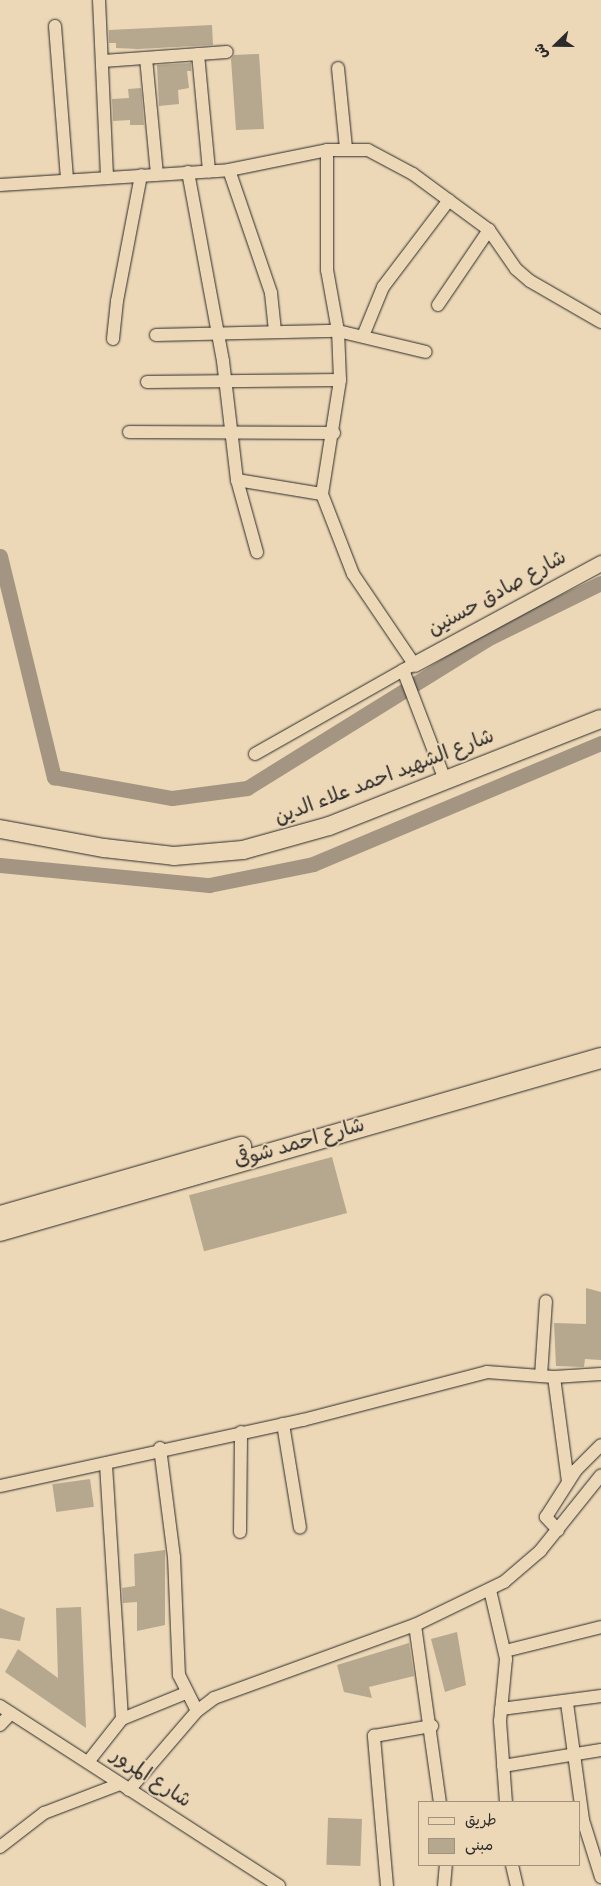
<!DOCTYPE html>
<meta charset="utf-8">
<style>
body{margin:0}
#map{position:relative;width:601px;height:1886px;overflow:hidden;background:#ecd7b6;font-family:Dekko,"Playpen Sans Arabic",sans-serif}
div>[style]{position:absolute}
.canal>*{height:15px;margin:-7.5px;padding:0 7.5px;transform-origin:7.5px;border-radius:7.5px;background:#a39581}
.building>*{inset:0;background:#b6a78f;transform-origin:0 0}
.roads{filter:drop-shadow(0 0 1px #2b2b2b) drop-shadow(0 0 1px #2b2b2b)}
.minor>*{height:12px;margin:-6px;padding:0 6px;transform-origin:6px;border-radius:6px;background:#ecd7b6}
.tertiary>*{height:15px;margin:-7.5px;padding:0 7.5px;transform-origin:7.5px;border-radius:7.5px;background:#ecd7b6}
.secondary>*{height:18px;margin:-9px;padding:0 9px;transform-origin:9px;border-radius:9px;background:#ecd7b6}
.primary>*{height:20px;margin:-10px;padding:0 10px;transform-origin:10px;border-radius:10px;background:#ecd7b6}
span{translate:-50% -50%;white-space:nowrap;text-align:center;line-height:1.15;-webkit-text-stroke:4px #ecd7b6;paint-order:stroke}
.street-label{font-size:20px;color:#2b2b2b}
.legend{position:absolute;left:418px;top:1801px;width:162px;height:65px;box-sizing:border-box;background:#ecd7b6;border:1px solid #9f927e;margin:0;padding:6px 9px;list-style:none;font-size:15px;color:#2b2b2b}
.legend li{display:flex;align-items:center;gap:10px;height:25px}
.legend b{width:25px;border:1px solid #9f927e}
.north{position:absolute;left:531px;top:20px;width:50px;height:50px;-webkit-text-stroke:4px #ecd7b6;paint-order:stroke;rotate:248deg;font-size:14px;font-weight:700;line-height:20px;text-align:center;color:#2b2b2b}
.north::after{content:'';display:block;margin:auto;width:18px;height:22px;background:#2b2b2b;clip-path:polygon(50% 0,100% 100%,50% 72%,0 100%)}
</style>
<div id="map">
<div class="canal">
<div style="left:0;top:556px;width:228px;rotate:76.3deg"></div>
<div style="left:54px;top:777px;width:120px;rotate:10.1deg"></div>
<div style="left:172px;top:798px;width:76px;rotate:-7.6deg"></div>
<div style="left:247px;top:788px;width:282px;rotate:-31.8deg"></div>
<div style="left:487px;top:639px;width:127px;rotate:-26.2deg"></div>
<div style="left:0;top:865px;width:210px;rotate:5.5deg"></div>
<div style="left:209px;top:885px;width:106px;rotate:-11.4deg"></div>
<div style="left:313px;top:864px;width:312px;rotate:-22.8deg"></div>
</div>
<div class="building">
<div style="clip-path:polygon(212px 25px,213px 45px,138px 49px,116px 48px,116px 43px,109px 43px,109px 30px)"></div>
<div style="clip-path:polygon(259px 54px,264px 129px,236px 130px,231px 59px,234px 55px)"></div>
<div style="clip-path:polygon(191px 63px,191px 71px,187px 71px,189px 88px,178px 90px,179px 104px,159px 106px,157px 65px)"></div>
<div style="clip-path:polygon(141px 88px,144px 125px,130px 125px,130px 120px,113px 121px,112px 99px,129px 98px,128px 89px)"></div>
<div style="left:332px;top:1157px;width:58px;height:148px;rotate:75deg"></div>
<div style="clip-path:polygon(586px 1288px,601px 1292px,601px 1360px,585px 1359px,584px 1367px,556px 1366px,554px 1323px,586px 1324px)"></div>
<div style="left:90px;top:1479px;width:28px;height:38px;rotate:82deg"></div>
<div style="clip-path:polygon(165px 1550px,165px 1625px,137px 1631px,137px 1602px,123px 1603px,122px 1588px,135px 1586px,134px 1554px)"></div>
<div style="clip-path:polygon(81px 1607px,86px 1728px,5px 1672px,18px 1649px,58px 1678px,56px 1608px)"></div>
<div style="clip-path:polygon(0 1608px,25px 1618px,20px 1641px,0 1638px)"></div>
<div style="clip-path:polygon(457px 1632px,466px 1685px,445px 1692px,431px 1639px)"></div>
<div style="clip-path:polygon(409px 1643px,414px 1676px,369px 1687px,372px 1698px,344px 1692px,337px 1665px)"></div>
<div style="left:362px;top:1819px;width:47px;height:34px;rotate:92deg"></div>
</div>
<div class="roads">
<div class="minor">
<div style="left:99px;top:0;width:175px;rotate:87.4deg"></div>
<div style="left:55px;top:26px;width:152px;rotate:85.5deg"></div>
<div style="left:198px;top:54px;width:118px;rotate:84.6deg"></div>
<div style="left:146px;top:58px;width:117px;rotate:84.6deg"></div>
<div style="left:103px;top:61px;width:124px;rotate:-4.2deg"></div>
<div style="left:338px;top:68px;width:80px;rotate:84.3deg"></div>
<div style="left:229px;top:170px;width:130px;rotate:71.1deg"></div>
<div style="left:271px;top:293px;width:38px;rotate:84deg"></div>
<div style="left:188px;top:172px;width:192px;rotate:79.5deg"></div>
<div style="left:223px;top:361px;width:120px;rotate:83.3deg"></div>
<div style="left:237px;top:480px;width:75px;rotate:74.5deg"></div>
<div style="left:0;top:185px;width:229px;rotate:-3.7deg"></div>
<div style="left:229px;top:170px;width:100px;rotate:-11.5deg"></div>
<div style="left:327px;top:150px;width:41px"></div>
<div style="left:368px;top:150px;width:51px;rotate:28.1deg"></div>
<div style="left:413px;top:174px;width:94px;rotate:36.4deg"></div>
<div style="left:489px;top:230px;width:47px;rotate:55.3deg"></div>
<div style="left:516px;top:269px;width:18px;rotate:41deg"></div>
<div style="left:530px;top:281px;width:82px;rotate:30deg"></div>
<div style="left:438px;top:305px;width:91px;rotate:-55.8deg"></div>
<div style="left:156px;top:335px;width:182px;rotate:-1.3deg"></div>
<div style="left:338px;top:331px;width:90px;rotate:13.4deg"></div>
<div style="left:363px;top:336px;width:53px;rotate:-67.8deg"></div>
<div style="left:383px;top:287px;width:109px;rotate:-52.8deg"></div>
<div style="left:113px;top:339px;width:38px;rotate:-84deg"></div>
<div style="left:117px;top:301px;width:128px;rotate:-79.2deg"></div>
<div style="left:147px;top:382px;width:193px;rotate:-0.6deg"></div>
<div style="left:129px;top:432px;width:205px;rotate:0.3deg"></div>
<div style="left:237px;top:480px;width:86px;rotate:9.4deg"></div>
<div style="left:403px;top:670px;width:118px;rotate:69.1deg"></div>
<div style="left:255px;top:754px;width:183px;rotate:-29.5deg"></div>
<div style="left:414px;top:664px;width:109px;rotate:-124.1deg"></div>
<div style="left:353px;top:574px;width:86px;rotate:-111.2deg"></div>
<div style="left:322px;top:494px;width:115px;rotate:-81deg"></div>
<div style="left:340px;top:380px;width:49px;rotate:-92.3deg"></div>
<div style="left:338px;top:331px;width:62px;rotate:-100.2deg"></div>
<div style="left:327px;top:270px;width:120px;rotate:-90deg"></div>
<div style="left:541px;top:1376px;width:75px;rotate:-86.2deg"></div>
<div style="left:554px;top:1377px;width:106px;rotate:82.4deg"></div>
<div style="left:283px;top:1424px;width:105px;rotate:80.7deg"></div>
<div style="left:160px;top:1448px;width:110px;rotate:82.7deg"></div>
<div style="left:174px;top:1557px;width:118px;rotate:87.6deg"></div>
<div style="left:179px;top:1675px;width:40px;rotate:63.4deg"></div>
<div style="left:0;top:1486px;width:310px;rotate:-12.3deg"></div>
<div style="left:303px;top:1420px;width:190px;rotate:-14.6deg"></div>
<div style="left:487px;top:1372px;width:67px;rotate:4.3deg"></div>
<div style="left:554px;top:1377px;width:47px;rotate:-3.7deg"></div>
<div style="left:558px;top:1530px;width:18px;rotate:-133deg"></div>
<div style="left:546px;top:1517px;width:56px;rotate:-57.4deg"></div>
<div style="left:576px;top:1470px;width:35px;rotate:-45deg"></div>
<div style="left:240px;top:1532px;width:100px;rotate:-89.4deg"></div>
<div style="left:490px;top:1590px;width:71px;rotate:76.9deg"></div>
<div style="left:506px;top:1659px;width:62px;rotate:95.5deg"></div>
<div style="left:500px;top:1721px;width:81px;rotate:85.8deg"></div>
<div style="left:415px;top:1625px;width:179px;rotate:82deg"></div>
<div style="left:505px;top:1651px;width:99px;rotate:-14deg"></div>
<div style="left:567px;top:1703px;width:118px;rotate:82.2deg"></div>
<div style="left:583px;top:1820px;width:60px;rotate:72.5deg"></div>
<div style="left:0;top:1706px;width:332px;rotate:32.8deg"></div>
<div style="left:501px;top:1709px;width:101px;rotate:-7.4deg"></div>
<div style="left:122px;top:1719px;width:69px;rotate:-22.1deg"></div>
<div style="left:0;top:1725px;width:16px;rotate:-47deg"></div>
<div style="left:88px;top:1762px;width:55px;rotate:-51.7deg"></div>
<div style="left:122px;top:1719px;width:256px;rotate:-93.6deg"></div>
<div style="left:503px;top:1766px;width:99px;rotate:-9.3deg"></div>
<div style="left:129px;top:1790px;width:104px;rotate:-49.3deg"></div>
<div style="left:197px;top:1711px;width:21px;rotate:-37deg"></div>
<div style="left:214px;top:1698px;width:214px;rotate:-20deg"></div>
<div style="left:415px;top:1625px;width:99px;rotate:-25.8deg"></div>
<div style="left:504px;top:1582px;width:48px;rotate:-40.7deg"></div>
<div style="left:540px;top:1551px;width:97px;rotate:-51.2deg"></div>
<div style="left:0;top:1847px;width:56px;rotate:-37.7deg"></div>
<div style="left:44px;top:1813px;width:81px;rotate:-20.9deg"></div>
<div style="left:512px;top:1865px;width:22px;rotate:77deg"></div>
<div style="left:387px;top:1886px;width:151px;rotate:-95deg"></div>
<div style="left:374px;top:1736px;width:59px;rotate:-9.8deg"></div>
<div style="left:444px;top:1886px;width:21px;rotate:-85deg"></div>
</div>
<div class="tertiary">
<div style="left:414px;top:664px;width:213px;rotate:-28.4deg"></div>
</div>
<div class="secondary">
<div style="left:0;top:829px;width:106px;rotate:10.4deg"></div>
<div style="left:104px;top:848px;width:70px;rotate:6.5deg"></div>
<div style="left:174px;top:856px;width:69px;rotate:-5deg"></div>
<div style="left:243px;top:850px;width:89px;rotate:-15.6deg"></div>
<div style="left:329px;top:826px;width:292px;rotate:-21.5deg"></div>
</div>
<div class="primary">
<div style="left:0;top:1216px;width:251px;rotate:-16deg"></div>
<div style="left:0;top:1231px;width:625px;rotate:-16.06deg"></div>
</div>
</div>
<div class="street-label">
<span style="left:498px;top:595px;rotate:-29deg">شارع صادق حسنين</span>
<span style="left:385px;top:779px;rotate:-21deg">شارع الشهيد احمد علاء الدين</span>
<span style="left:300px;top:1145px;rotate:-16deg">شارع احمد شوقى</span>
<span style="left:150px;top:1780px;rotate:33deg">شارع المرور</span>
</div>
<ul class="legend">
<li><b style="height:6px;background:#ecd7b6"></b>طريق</li>
<li><b style="height:14px;background:#b6a78f"></b>مبنى</li>
</ul>
<div class="north">ش</div>
</div>
